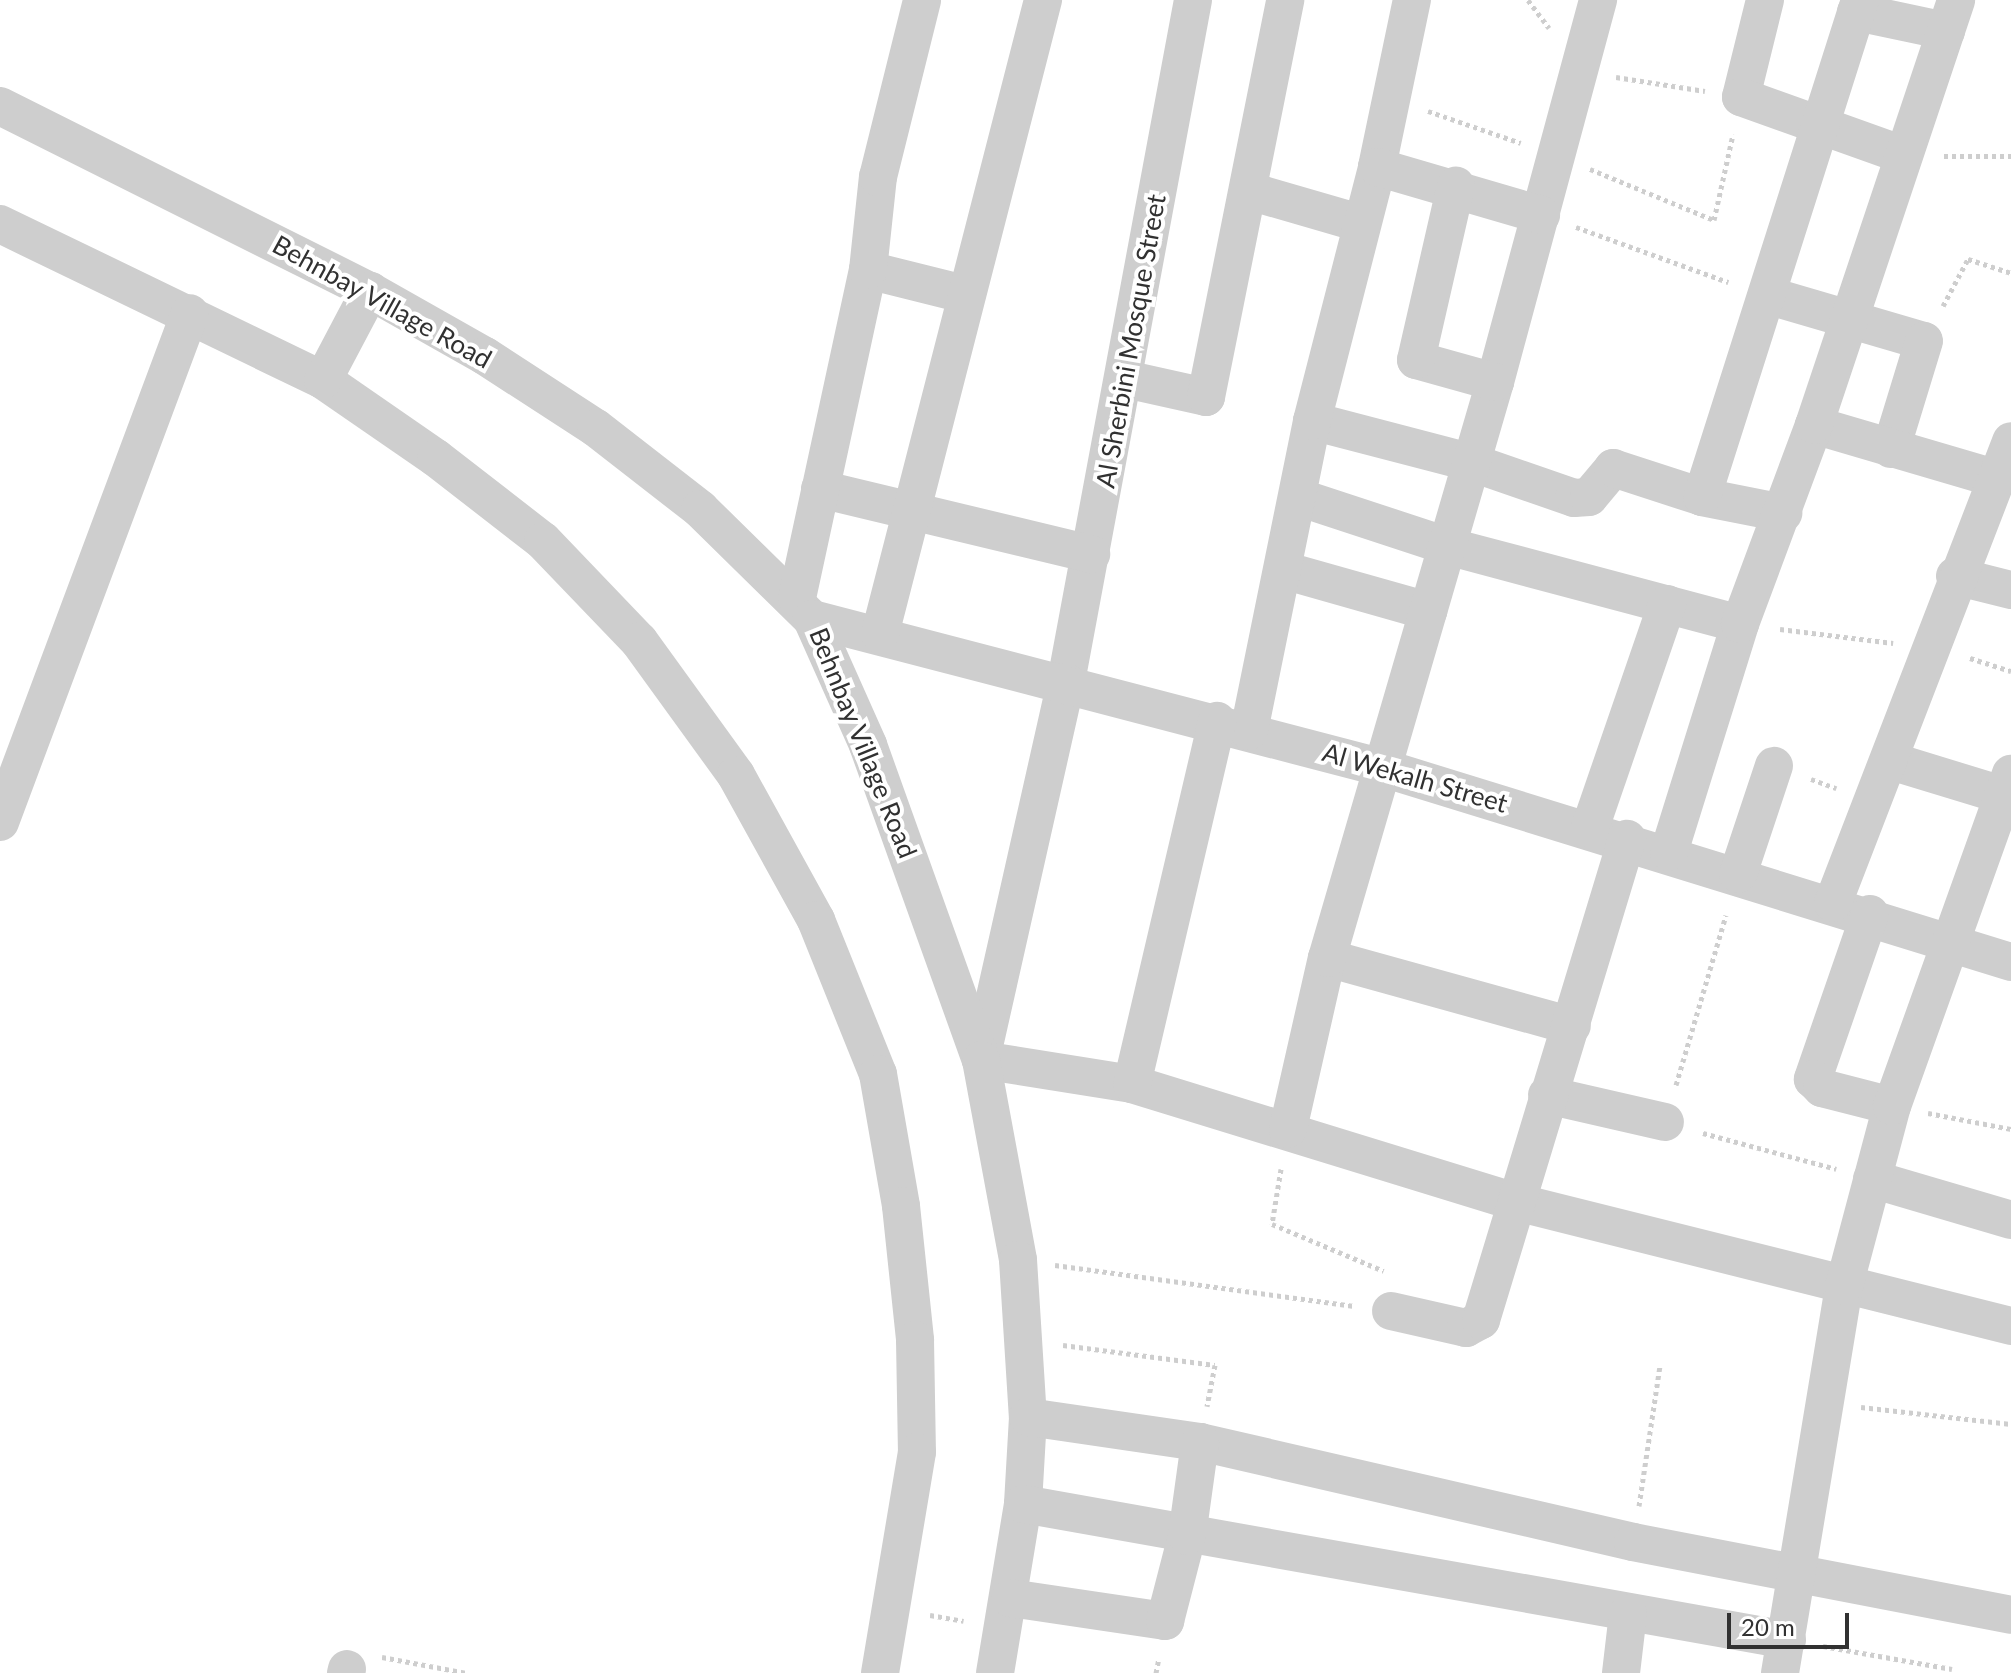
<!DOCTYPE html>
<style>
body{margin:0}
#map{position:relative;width:2011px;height:1673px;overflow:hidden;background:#fff;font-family:Lato,sans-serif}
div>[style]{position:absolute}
.path>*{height:5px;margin-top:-2.5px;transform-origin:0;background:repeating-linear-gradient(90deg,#cecece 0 4px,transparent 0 8px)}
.minor>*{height:38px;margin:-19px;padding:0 19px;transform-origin:19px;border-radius:19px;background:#cecece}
span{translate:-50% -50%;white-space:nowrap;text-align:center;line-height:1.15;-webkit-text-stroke:8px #fff;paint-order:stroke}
.street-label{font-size:26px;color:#313131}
.scale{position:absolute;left:1727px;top:1613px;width:122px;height:36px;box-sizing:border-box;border:4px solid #313131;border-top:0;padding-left:10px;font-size:24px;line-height:28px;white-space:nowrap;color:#313131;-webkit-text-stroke:6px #fff;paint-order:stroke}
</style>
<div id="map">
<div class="path">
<div style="left:1528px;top:0;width:35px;rotate:53deg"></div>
<div style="left:1616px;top:77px;width:90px;rotate:8.9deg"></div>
<div style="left:1428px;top:111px;width:98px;rotate:19deg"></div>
<div style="left:1944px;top:156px;width:67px"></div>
<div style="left:1590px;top:169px;width:134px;rotate:22.4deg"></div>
<div style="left:1714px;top:220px;width:88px;rotate:-77.5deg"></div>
<div style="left:1576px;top:227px;width:162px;rotate:19.9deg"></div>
<div style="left:1943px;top:306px;width:53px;rotate:-62deg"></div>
<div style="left:1968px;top:259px;width:45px;rotate:18deg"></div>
<div style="left:1780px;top:629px;width:114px;rotate:7.1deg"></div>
<div style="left:1970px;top:658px;width:43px;rotate:17.6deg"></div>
<div style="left:1811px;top:779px;width:27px;rotate:20deg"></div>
<div style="left:1676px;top:1085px;width:177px;rotate:-73.6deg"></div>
<div style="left:1928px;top:1113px;width:85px;rotate:10.9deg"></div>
<div style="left:1703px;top:1133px;width:138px;rotate:15.1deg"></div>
<div style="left:1281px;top:1169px;width:56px;rotate:99.3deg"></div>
<div style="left:1272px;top:1224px;width:121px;rotate:22.8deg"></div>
<div style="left:1055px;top:1265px;width:302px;rotate:7.8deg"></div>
<div style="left:1063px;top:1345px;width:153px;rotate:7.5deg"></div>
<div style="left:1215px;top:1365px;width:42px;rotate:101deg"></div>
<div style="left:1861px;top:1407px;width:151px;rotate:6.5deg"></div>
<div style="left:1639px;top:1506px;width:142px;rotate:-81.5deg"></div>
<div style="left:930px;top:1615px;width:34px;rotate:10deg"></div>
<div style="left:1823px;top:1646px;width:131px;rotate:10.1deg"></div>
<div style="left:382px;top:1657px;width:86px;rotate:10.7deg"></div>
<div style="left:1156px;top:1673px;width:15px;rotate:-79deg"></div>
</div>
<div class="minor">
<div style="left:1193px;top:0;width:694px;rotate:100.55deg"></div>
<div style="left:1066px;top:682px;width:387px;rotate:102.7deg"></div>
<div style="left:981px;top:1060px;width:153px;rotate:9deg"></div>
<div style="left:1132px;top:1084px;width:402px;rotate:17.1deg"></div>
<div style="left:1516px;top:1202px;width:510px;rotate:14.06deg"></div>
<div style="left:1765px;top:0;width:100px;rotate:103.9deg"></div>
<div style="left:1741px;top:97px;width:172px;rotate:19.7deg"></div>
<div style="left:1856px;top:12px;width:92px;rotate:11.9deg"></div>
<div style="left:0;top:106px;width:414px;rotate:26.6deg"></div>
<div style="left:370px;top:291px;width:132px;rotate:29.5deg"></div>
<div style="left:485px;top:356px;width:132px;rotate:33deg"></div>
<div style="left:596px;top:428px;width:132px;rotate:37.9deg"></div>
<div style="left:700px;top:509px;width:157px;rotate:44.5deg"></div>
<div style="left:812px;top:619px;width:138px;rotate:66deg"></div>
<div style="left:868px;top:745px;width:335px;rotate:70.3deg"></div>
<div style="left:981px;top:1060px;width:203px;rotate:79.5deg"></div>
<div style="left:1018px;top:1260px;width:157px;rotate:86.4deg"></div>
<div style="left:1028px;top:1417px;width:87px;rotate:93.3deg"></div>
<div style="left:1023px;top:1504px;width:171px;rotate:99.4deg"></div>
<div style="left:1377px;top:167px;width:171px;rotate:-78.2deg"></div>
<div style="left:1249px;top:191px;width:116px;rotate:16.1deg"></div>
<div style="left:0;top:224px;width:359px;rotate:25.8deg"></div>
<div style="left:323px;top:380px;width:137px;rotate:34.6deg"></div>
<div style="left:436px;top:458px;width:135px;rotate:37.8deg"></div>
<div style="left:543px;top:541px;width:139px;rotate:46.2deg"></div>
<div style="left:639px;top:641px;width:165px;rotate:54.1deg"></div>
<div style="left:736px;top:775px;width:166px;rotate:61.1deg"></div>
<div style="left:816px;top:920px;width:166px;rotate:68.1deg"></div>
<div style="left:878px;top:1074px;width:134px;rotate:80.1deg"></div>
<div style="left:901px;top:1206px;width:135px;rotate:84deg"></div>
<div style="left:915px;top:1340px;width:112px;rotate:89deg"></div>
<div style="left:917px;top:1452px;width:224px;rotate:99.5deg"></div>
<div style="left:868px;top:270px;width:99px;rotate:14deg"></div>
<div style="left:1770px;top:296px;width:160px;rotate:16.3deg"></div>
<div style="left:1924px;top:341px;width:113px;rotate:107deg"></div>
<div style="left:1125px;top:379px;width:83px;rotate:12.5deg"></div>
<div style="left:1206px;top:397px;width:405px;rotate:-78.7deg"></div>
<div style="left:323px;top:380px;width:101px;rotate:-62.2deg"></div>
<div style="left:1495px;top:382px;width:396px;rotate:-74.9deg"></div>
<div style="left:1312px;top:421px;width:166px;rotate:14.6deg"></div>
<div style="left:1473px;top:463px;width:107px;rotate:19.1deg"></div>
<div style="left:1574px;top:498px;width:15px;rotate:-4deg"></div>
<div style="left:1589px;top:497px;width:38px;rotate:-50deg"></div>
<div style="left:1613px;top:468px;width:94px;rotate:18deg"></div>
<div style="left:1702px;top:497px;width:83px;rotate:11.2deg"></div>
<div style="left:1814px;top:425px;width:188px;rotate:16.4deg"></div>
<div style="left:820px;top:489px;width:279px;rotate:13.5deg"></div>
<div style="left:1298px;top:497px;width:157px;rotate:18.2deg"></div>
<div style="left:1447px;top:546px;width:303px;rotate:14.9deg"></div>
<div style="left:1702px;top:497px;width:522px;rotate:-72.36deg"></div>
<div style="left:1283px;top:570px;width:151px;rotate:15.8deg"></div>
<div style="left:1955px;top:576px;width:58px;rotate:14deg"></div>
<div style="left:797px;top:598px;width:336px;rotate:-77.8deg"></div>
<div style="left:868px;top:270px;width:94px;rotate:-83.9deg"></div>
<div style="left:878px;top:177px;width:182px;rotate:-76deg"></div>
<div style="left:812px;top:619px;width:590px;rotate:14.62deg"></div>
<div style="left:1383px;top:768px;width:657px;rotate:17.17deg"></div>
<div style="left:880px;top:634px;width:655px;rotate:-75.58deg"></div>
<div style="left:1249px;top:731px;width:316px;rotate:-78.5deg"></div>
<div style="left:1312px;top:421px;width:262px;rotate:-75.6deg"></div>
<div style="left:1377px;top:167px;width:171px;rotate:16.3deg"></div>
<div style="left:1891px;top:761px;width:116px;rotate:17deg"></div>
<div style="left:0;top:822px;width:543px;rotate:-69.53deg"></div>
<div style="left:1590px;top:828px;width:237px;rotate:-71deg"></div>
<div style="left:1669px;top:852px;width:239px;rotate:-72.7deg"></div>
<div style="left:1740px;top:624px;width:212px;rotate:-69.6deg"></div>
<div style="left:1814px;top:425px;width:448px;rotate:-71.5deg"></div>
<div style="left:1738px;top:874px;width:114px;rotate:-71.6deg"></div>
<div style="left:1833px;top:903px;width:495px;rotate:-68.9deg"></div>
<div style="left:1870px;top:914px;width:175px;rotate:109.1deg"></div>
<div style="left:1813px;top:1079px;width:13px;rotate:45deg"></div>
<div style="left:1822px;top:1088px;width:72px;rotate:14.4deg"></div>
<div style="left:1327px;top:958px;width:254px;rotate:15.5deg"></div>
<div style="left:1132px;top:1084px;width:373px;rotate:-76.8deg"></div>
<div style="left:1547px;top:1095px;width:121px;rotate:12.9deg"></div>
<div style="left:1288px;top:1129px;width:175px;rotate:-77.2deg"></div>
<div style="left:1327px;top:958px;width:600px;rotate:-73.74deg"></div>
<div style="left:1495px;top:382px;width:82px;rotate:-164.4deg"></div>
<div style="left:1416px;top:360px;width:179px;rotate:-77.1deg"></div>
<div style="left:1872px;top:1179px;width:145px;rotate:16.4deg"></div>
<div style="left:1391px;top:1311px;width:77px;rotate:12.8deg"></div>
<div style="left:1466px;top:1328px;width:17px;rotate:-28deg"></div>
<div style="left:1481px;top:1320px;width:503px;rotate:-73.12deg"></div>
<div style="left:1028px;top:1417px;width:174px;rotate:8.3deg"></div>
<div style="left:1200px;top:1442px;width:444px;rotate:13deg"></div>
<div style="left:1633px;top:1542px;width:385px;rotate:10.9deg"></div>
<div style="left:1023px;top:1504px;width:776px;rotate:10.09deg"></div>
<div style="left:1010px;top:1598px;width:157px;rotate:8.4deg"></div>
<div style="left:1165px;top:1621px;width:88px;rotate:-75.5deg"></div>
<div style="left:1187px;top:1536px;width:95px;rotate:-82.1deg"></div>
<div style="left:346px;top:1673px;width:4px;rotate:-76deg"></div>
<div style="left:1621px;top:1673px;width:60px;rotate:-83.3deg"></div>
<div style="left:1780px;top:1673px;width:392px;rotate:-80.6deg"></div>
<div style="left:1844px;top:1286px;width:186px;rotate:-75.1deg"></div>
<div style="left:1892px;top:1106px;width:353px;rotate:-70.3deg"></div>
</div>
<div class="street-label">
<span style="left:382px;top:302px;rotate:29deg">Behnbay Village Road</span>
<span style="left:1131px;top:341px;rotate:-80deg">Al Sherbini Mosque Street</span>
<span style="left:863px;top:743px;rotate:68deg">Behnbay Village Road</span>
<span style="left:1415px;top:778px;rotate:16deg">Al Wekalh Street</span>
</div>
<div class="scale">20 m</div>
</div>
